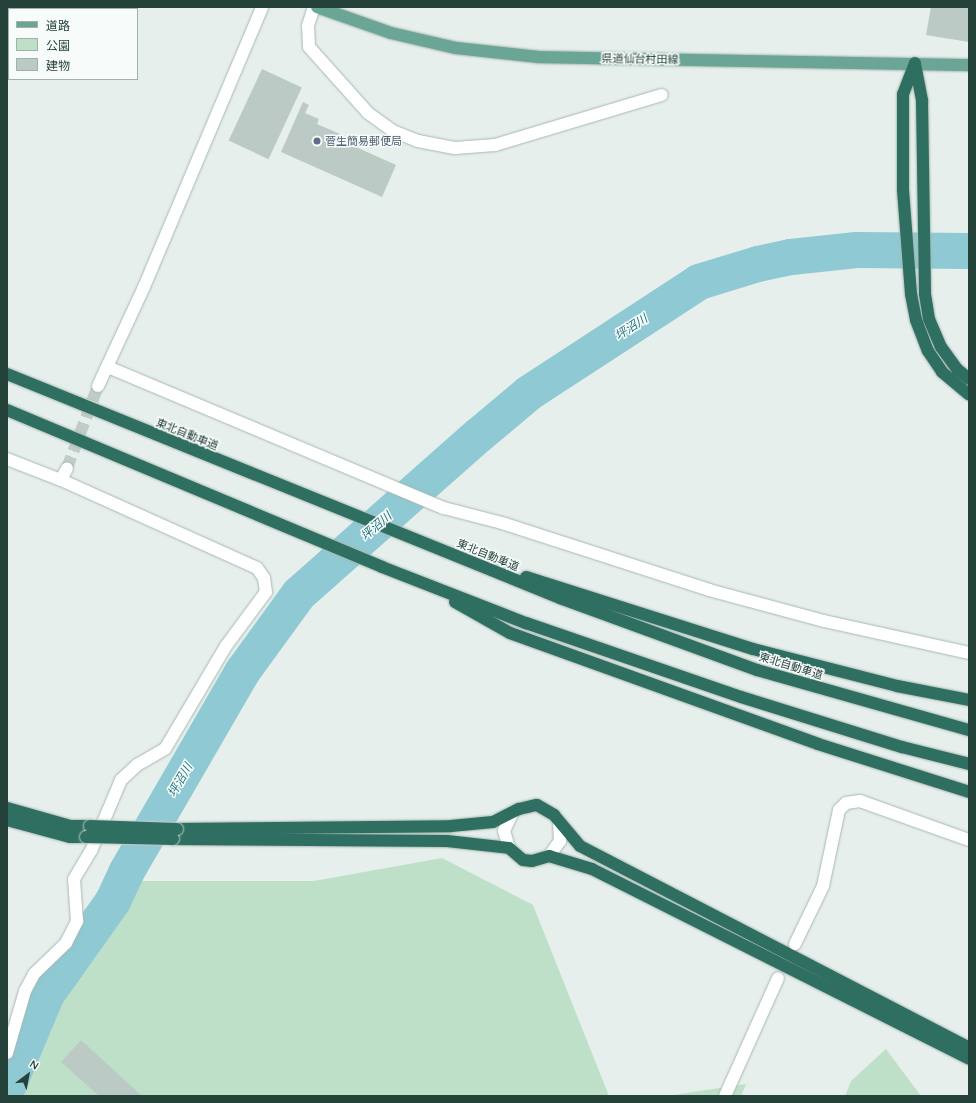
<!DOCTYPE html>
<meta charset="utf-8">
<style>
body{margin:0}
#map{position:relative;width:976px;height:1103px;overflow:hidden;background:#e6efeb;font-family:Quicksand,"Noto Sans JP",sans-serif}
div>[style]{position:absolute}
.green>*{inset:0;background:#bfe0c8}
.river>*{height:36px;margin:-18px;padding:0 18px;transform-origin:18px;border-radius:18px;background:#8ec9d4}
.building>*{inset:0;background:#bbcac4;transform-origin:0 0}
.minor-tunnel>*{height:12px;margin-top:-6px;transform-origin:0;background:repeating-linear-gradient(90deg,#bfccc8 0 12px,transparent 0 18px)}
.roads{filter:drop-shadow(0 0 1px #a8b8b2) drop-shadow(0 0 1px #a8b8b2)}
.minor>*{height:12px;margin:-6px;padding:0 6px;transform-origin:6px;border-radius:6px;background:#fff}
.major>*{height:12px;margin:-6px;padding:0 6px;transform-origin:6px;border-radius:6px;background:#6aa596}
.highway>*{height:12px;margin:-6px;padding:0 6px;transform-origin:6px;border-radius:6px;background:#2f6f62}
.bridges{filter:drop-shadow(0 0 1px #c2cac8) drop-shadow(0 0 1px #c2cac8)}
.highway-bridge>*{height:12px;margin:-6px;padding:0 6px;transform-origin:6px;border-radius:6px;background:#2f6f62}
.dots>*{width:11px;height:11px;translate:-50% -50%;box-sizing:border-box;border:2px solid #f7fbf9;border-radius:50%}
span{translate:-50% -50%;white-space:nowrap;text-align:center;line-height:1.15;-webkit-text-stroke:3px #f7fbf9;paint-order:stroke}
.street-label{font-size:11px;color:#24423a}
.service-label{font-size:11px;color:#4e5e75}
.left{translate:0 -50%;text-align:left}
.water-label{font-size:12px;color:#1c6f80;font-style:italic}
.frame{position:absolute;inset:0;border:8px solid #24423a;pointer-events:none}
.legend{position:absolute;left:8px;top:8px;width:130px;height:72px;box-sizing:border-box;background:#f7fbf9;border:1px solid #a3b1ad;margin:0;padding:5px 7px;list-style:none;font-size:12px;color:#24423a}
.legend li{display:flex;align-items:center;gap:8px;height:20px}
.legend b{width:20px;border:1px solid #a3b1ad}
.north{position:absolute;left:8px;top:1055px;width:40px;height:40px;-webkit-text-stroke:3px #f7fbf9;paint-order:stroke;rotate:32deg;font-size:11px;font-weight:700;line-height:16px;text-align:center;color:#24423a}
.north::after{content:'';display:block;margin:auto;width:14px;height:18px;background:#24423a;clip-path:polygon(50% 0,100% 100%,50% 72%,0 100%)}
</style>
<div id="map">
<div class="green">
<div style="clip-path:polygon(442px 858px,533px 905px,609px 1096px,7px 1096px,7px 1034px,136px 881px,314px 881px)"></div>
<div style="clip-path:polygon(886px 1049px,921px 1096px,845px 1096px,851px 1081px)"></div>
<div style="clip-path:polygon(746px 1084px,741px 1096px,667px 1096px)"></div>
</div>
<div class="river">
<div style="left:7px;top:1089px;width:103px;rotate:-67.2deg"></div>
<div style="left:47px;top:994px;width:114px;rotate:-54.6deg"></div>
<div style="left:113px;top:901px;width:33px;rotate:-65deg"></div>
<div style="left:127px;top:871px;width:231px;rotate:-59.9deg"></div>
<div style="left:243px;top:671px;width:95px;rotate:-54deg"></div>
<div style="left:299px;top:594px;width:240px;rotate:-41.5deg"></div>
<div style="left:479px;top:435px;width:65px;rotate:-40deg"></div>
<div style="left:529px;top:393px;width:203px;rotate:-33.1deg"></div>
<div style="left:699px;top:282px;width:62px;rotate:-17deg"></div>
<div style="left:758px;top:264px;width:34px;rotate:-12deg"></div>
<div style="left:791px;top:257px;width:66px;rotate:-6.1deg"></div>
<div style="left:857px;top:250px;width:112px;rotate:0.5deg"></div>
</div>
<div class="building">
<div style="clip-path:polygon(931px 7px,969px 7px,969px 42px,926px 35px)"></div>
<div style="left:262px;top:69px;width:44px;height:79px;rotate:25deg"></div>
<div style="clip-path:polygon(303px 102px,309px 105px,305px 113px,319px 119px,317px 124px,340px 134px,338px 139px,396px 165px,382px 197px,281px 152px)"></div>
<div style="clip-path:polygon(81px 1040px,142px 1096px,99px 1096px,61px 1062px)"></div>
</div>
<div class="minor-tunnel">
<div style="left:67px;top:468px;width:88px;rotate:-69.3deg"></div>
</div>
<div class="roads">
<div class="minor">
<div style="left:314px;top:7px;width:20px;rotate:108deg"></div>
<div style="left:308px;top:26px;width:21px;rotate:87deg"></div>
<div style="left:309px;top:47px;width:89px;rotate:48.2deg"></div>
<div style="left:368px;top:113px;width:31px;rotate:36deg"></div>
<div style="left:393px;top:131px;width:27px;rotate:22deg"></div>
<div style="left:418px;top:141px;width:38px;rotate:11deg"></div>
<div style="left:455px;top:148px;width:40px;rotate:-4.3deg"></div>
<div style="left:495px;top:145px;width:174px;rotate:-16.7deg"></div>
<div style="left:108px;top:367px;width:364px;rotate:22.8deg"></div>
<div style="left:444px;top:508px;width:60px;rotate:14.5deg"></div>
<div style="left:502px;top:523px;width:218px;rotate:17.9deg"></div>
<div style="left:709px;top:590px;width:119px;rotate:15.1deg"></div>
<div style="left:824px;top:621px;width:148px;rotate:12.4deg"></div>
<div style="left:98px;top:386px;width:109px;rotate:-65.1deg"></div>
<div style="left:144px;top:287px;width:304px;rotate:-67.1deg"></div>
<div style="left:7px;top:459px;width:58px;rotate:21.3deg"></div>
<div style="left:509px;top:848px;width:18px;rotate:-106deg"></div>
<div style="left:504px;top:831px;width:19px;rotate:-65deg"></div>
<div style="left:549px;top:856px;width:19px;rotate:-54deg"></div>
<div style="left:560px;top:841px;width:19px;rotate:-93deg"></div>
<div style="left:795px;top:944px;width:64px;rotate:-64.2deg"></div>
<div style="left:823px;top:886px;width:78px;rotate:-78.1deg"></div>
<div style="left:839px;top:810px;width:10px;rotate:-45deg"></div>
<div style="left:846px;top:803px;width:14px;rotate:-8deg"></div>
<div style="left:860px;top:801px;width:116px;rotate:19.7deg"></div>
<div style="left:7px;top:1053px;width:65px;rotate:-73.8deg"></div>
<div style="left:25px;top:991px;width:19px;rotate:-62deg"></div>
<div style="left:34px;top:974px;width:45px;rotate:-44.1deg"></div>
<div style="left:66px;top:943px;width:25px;rotate:-63deg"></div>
<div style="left:77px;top:921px;width:42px;rotate:-94.1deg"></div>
<div style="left:74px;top:879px;width:33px;rotate:-59deg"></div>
<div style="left:91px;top:851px;width:77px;rotate:-67.1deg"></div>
<div style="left:121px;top:780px;width:22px;rotate:-43deg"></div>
<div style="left:137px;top:765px;width:32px;rotate:-30deg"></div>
<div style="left:165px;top:749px;width:120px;rotate:-59.4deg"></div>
<div style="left:226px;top:646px;width:67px;rotate:-53.5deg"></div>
<div style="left:266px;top:592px;width:14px;rotate:-98deg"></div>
<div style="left:264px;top:578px;width:12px;rotate:-125deg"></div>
<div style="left:257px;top:568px;width:215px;rotate:-155.8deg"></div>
<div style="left:61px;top:480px;width:13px;rotate:-63deg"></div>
<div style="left:725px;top:1096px;width:129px;rotate:-65.8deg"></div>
</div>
<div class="major">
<div style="left:317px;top:7px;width:78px;rotate:19.4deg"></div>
<div style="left:391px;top:33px;width:67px;rotate:13deg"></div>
<div style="left:456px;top:48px;width:83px;rotate:6.2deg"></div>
<div style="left:539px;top:57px;width:430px;rotate:1.1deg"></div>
</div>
<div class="highway">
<div style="left:915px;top:63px;width:33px;rotate:111deg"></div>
<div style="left:903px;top:94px;width:96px;rotate:90deg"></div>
<div style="left:903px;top:190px;width:104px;rotate:85.6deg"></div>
<div style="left:911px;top:294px;width:26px;rotate:79deg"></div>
<div style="left:916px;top:320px;width:33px;rotate:69deg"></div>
<div style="left:928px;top:351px;width:25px;rotate:56deg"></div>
<div style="left:942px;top:372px;width:35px;rotate:40deg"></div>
<div style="left:915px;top:64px;width:38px;rotate:79deg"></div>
<div style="left:922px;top:101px;width:193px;rotate:89.1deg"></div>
<div style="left:925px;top:294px;width:25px;rotate:81deg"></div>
<div style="left:929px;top:319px;width:30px;rotate:67deg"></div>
<div style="left:941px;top:347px;width:29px;rotate:54deg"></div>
<div style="left:958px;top:370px;width:14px;rotate:39deg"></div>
<div style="left:7px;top:374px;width:597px;rotate:22.05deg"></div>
<div style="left:560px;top:598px;width:210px;rotate:20.1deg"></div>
<div style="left:757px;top:670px;width:220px;rotate:15.8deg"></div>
<div style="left:7px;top:410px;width:407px;rotate:22.7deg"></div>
<div style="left:382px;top:567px;width:155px;rotate:21.3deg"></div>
<div style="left:526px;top:623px;width:227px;rotate:19deg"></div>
<div style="left:741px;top:697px;width:169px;rotate:17.3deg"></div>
<div style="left:902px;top:747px;width:69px;rotate:14.2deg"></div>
<div style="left:526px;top:577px;width:238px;rotate:17.6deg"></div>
<div style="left:753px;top:649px;width:149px;rotate:14.4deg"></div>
<div style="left:897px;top:686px;width:73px;rotate:11deg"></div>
<div style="left:455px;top:602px;width:63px;rotate:29.4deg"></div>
<div style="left:510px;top:633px;width:327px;rotate:19.8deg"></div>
<div style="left:818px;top:744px;width:158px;rotate:17.6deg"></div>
<div style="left:7px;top:808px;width:66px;rotate:15.9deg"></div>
<div style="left:70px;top:826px;width:20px"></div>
<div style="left:7px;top:820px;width:65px;rotate:15.1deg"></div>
<div style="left:70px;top:837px;width:16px"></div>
<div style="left:177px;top:829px;width:274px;rotate:-0.6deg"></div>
<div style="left:451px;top:826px;width:42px;rotate:-5.4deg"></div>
<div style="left:493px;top:822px;width:29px;rotate:-27deg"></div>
<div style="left:519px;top:809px;width:18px;rotate:-13deg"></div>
<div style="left:537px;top:805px;width:20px;rotate:30deg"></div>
<div style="left:554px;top:815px;width:40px;rotate:50deg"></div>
<div style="left:580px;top:846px;width:438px;rotate:27.4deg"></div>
<div style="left:173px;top:839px;width:274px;rotate:0.4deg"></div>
<div style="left:447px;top:841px;width:62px;rotate:6.4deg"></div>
<div style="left:509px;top:848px;width:18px;rotate:41deg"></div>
<div style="left:523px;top:860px;width:9px;rotate:6deg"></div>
<div style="left:532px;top:861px;width:18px;rotate:-16deg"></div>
<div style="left:549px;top:856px;width:45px;rotate:16.8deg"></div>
<div style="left:592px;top:869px;width:422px;rotate:26.7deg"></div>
</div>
</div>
<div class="bridges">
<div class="highway-bridge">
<div style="left:90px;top:826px;width:87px;rotate:2deg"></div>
<div style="left:86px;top:837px;width:87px;rotate:1.3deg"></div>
</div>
</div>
<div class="dots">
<div style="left:317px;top:141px;background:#5c6f8a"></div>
</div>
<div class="street-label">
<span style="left:640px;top:59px;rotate:1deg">県道仙台村田線</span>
<span style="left:187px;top:434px;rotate:22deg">東北自動車道</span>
<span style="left:488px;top:555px;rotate:22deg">東北自動車道</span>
<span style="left:791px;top:666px;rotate:17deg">東北自動車道</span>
</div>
<div class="service-label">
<span class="left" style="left:325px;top:141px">菅生簡易郵便局</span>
</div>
<div class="water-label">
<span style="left:631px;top:327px;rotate:-33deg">坪沼川</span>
<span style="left:376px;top:526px;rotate:-41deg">坪沼川</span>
<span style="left:180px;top:780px;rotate:-60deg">坪沼川</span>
</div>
<div class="frame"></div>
<ul class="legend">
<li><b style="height:5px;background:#6aa596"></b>道路</li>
<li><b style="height:11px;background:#bfe0c8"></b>公園</li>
<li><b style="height:11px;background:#bbcac4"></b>建物</li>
</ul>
<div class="north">N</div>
</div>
